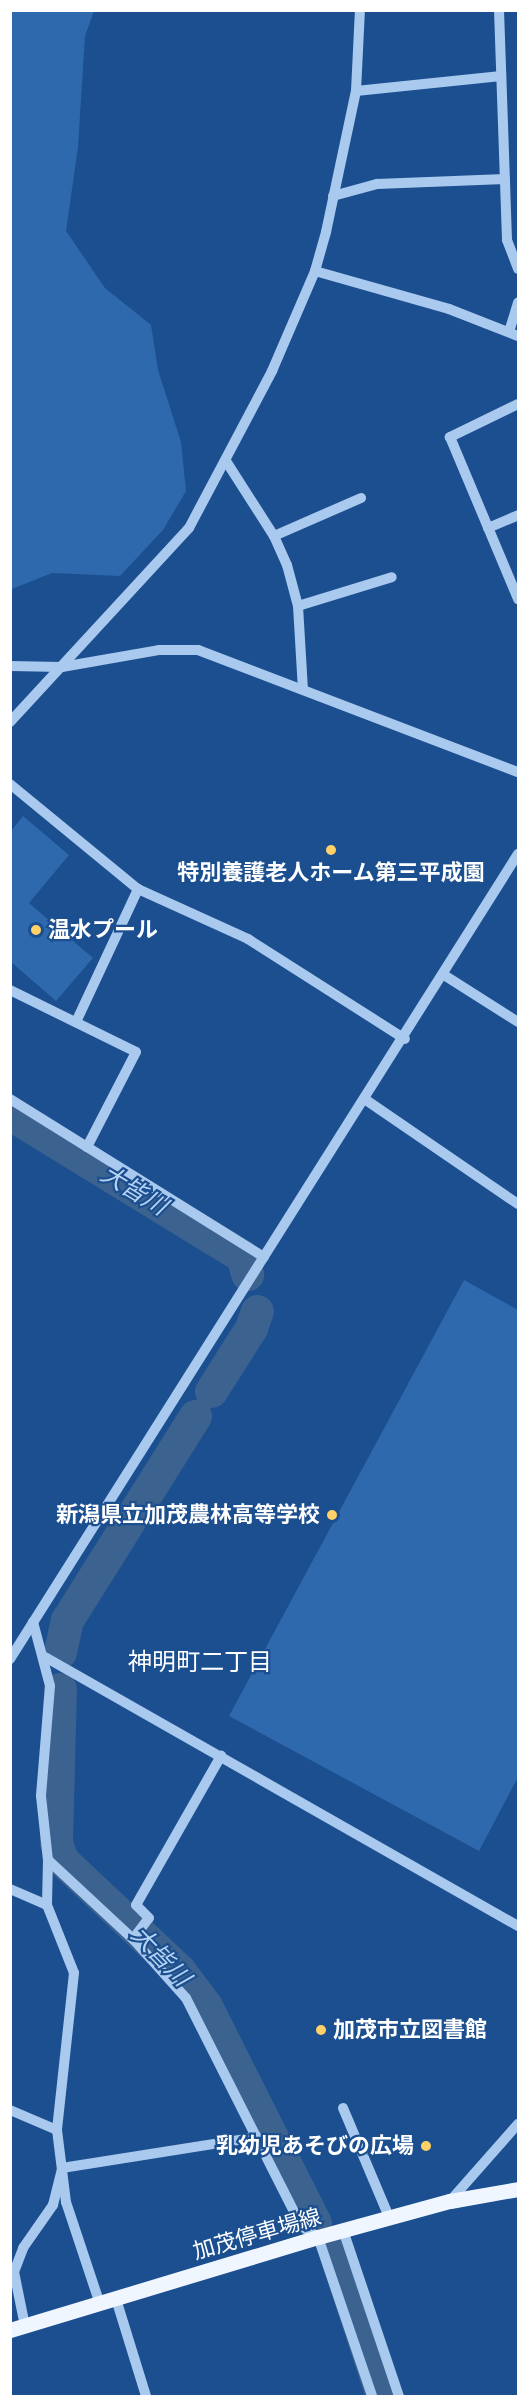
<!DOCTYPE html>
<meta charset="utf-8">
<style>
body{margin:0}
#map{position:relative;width:529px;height:2407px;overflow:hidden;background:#1b4f8f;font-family:"PT Sans Narrow","Noto Sans JP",sans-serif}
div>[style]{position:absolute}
.green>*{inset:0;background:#2e69ad}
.river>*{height:33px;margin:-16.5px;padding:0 16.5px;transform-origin:16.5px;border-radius:16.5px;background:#3c6290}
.minor>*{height:10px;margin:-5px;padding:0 5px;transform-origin:5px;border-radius:5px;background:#a9c9ee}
.major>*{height:15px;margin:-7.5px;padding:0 7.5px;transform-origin:7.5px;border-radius:7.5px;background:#f0f6ff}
.dots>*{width:16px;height:16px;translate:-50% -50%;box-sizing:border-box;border:3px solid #1b4f8f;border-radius:50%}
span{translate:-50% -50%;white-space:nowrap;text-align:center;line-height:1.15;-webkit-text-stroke:4.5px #1b4f8f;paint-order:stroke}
.poi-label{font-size:22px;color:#fff;font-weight:700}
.left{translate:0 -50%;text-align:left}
.right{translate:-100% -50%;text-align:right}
.street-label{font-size:22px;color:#fff}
.water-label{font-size:24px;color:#b5d3f5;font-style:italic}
.neighbourhood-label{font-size:24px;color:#fff}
.frame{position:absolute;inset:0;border:12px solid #fff;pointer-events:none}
</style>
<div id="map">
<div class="green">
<div style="clip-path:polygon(10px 11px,94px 11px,85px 36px,78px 147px,66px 231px,105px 288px,151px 325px,158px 370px,181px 442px,186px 491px,163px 530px,120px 576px,52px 573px,12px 589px)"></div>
<div style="clip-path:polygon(23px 816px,69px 855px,29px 903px,93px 958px,56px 1001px,11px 962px,11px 831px)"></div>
<div style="clip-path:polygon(464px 1280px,518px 1310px,518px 1777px,479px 1851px,229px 1716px)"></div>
</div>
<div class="river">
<div style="left:10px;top:1114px;width:272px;rotate:31.5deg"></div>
<div style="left:242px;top:1256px;width:19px;rotate:74deg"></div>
<div style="left:211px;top:1391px;width:75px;rotate:-57.6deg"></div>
<div style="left:251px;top:1328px;width:18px;rotate:-71deg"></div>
<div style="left:60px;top:1652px;width:33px;rotate:-78deg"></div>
<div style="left:67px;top:1620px;width:241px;rotate:-57.9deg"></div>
<div style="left:60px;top:1689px;width:153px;rotate:91.5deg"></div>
<div style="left:56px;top:1842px;width:19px;rotate:72deg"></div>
<div style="left:62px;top:1860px;width:161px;rotate:43.2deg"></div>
<div style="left:179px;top:1970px;width:45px;rotate:53.1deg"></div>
<div style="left:206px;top:2006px;width:243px;rotate:63.3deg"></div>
<div style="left:335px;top:2252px;width:151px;rotate:71.9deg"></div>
</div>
<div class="minor">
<div style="left:499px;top:10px;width:230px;rotate:88deg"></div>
<div style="left:507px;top:240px;width:31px;rotate:69deg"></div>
<div style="left:356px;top:91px;width:146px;rotate:-5.9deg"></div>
<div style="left:333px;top:196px;width:46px;rotate:-15.3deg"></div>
<div style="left:377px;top:184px;width:128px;rotate:-2.2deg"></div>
<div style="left:315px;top:271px;width:139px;rotate:15.8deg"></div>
<div style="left:449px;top:309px;width:74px;rotate:21.4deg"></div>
<div style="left:509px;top:332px;width:31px;rotate:-73deg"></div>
<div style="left:518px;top:404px;width:76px;rotate:154.1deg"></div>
<div style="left:450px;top:437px;width:176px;rotate:67.2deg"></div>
<div style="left:226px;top:461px;width:89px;rotate:57.4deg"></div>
<div style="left:274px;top:536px;width:32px;rotate:66deg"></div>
<div style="left:287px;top:565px;width:42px;rotate:75deg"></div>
<div style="left:298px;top:606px;width:84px;rotate:86.6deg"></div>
<div style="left:488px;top:528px;width:33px;rotate:-23deg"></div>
<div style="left:274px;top:536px;width:95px;rotate:-23.6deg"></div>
<div style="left:298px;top:606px;width:98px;rotate:-17.1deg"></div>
<div style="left:10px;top:666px;width:52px;rotate:1.1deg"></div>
<div style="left:62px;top:667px;width:98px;rotate:-9.9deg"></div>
<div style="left:159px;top:650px;width:39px"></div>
<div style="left:198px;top:650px;width:342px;rotate:20.9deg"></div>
<div style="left:10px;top:722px;width:264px;rotate:-47.3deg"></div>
<div style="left:189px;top:528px;width:178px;rotate:-62.1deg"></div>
<div style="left:272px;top:371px;width:109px;rotate:-66.7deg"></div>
<div style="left:315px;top:271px;width:41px;rotate:-74.2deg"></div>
<div style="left:326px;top:232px;width:144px;rotate:-78deg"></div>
<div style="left:356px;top:91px;width:81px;rotate:-87.2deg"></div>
<div style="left:10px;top:784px;width:166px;rotate:39.4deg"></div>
<div style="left:138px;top:889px;width:121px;rotate:24.4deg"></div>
<div style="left:248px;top:939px;width:186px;rotate:32.5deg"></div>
<div style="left:444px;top:975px;width:88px;rotate:32.4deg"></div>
<div style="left:10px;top:990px;width:140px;rotate:26.2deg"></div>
<div style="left:136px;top:1052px;width:107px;rotate:117.3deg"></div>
<div style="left:76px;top:1022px;width:147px;rotate:-65deg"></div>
<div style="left:10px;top:1099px;width:299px;rotate:31.9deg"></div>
<div style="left:366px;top:1100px;width:184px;rotate:34.4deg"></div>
<div style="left:33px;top:1622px;width:66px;rotate:75.1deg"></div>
<div style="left:50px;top:1686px;width:110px;rotate:94.7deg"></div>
<div style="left:41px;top:1796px;width:64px;rotate:83.8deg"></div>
<div style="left:48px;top:1860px;width:45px;rotate:91.3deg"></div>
<div style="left:47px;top:1905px;width:73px;rotate:68.3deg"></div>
<div style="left:74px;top:1973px;width:158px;rotate:96.2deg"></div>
<div style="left:57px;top:2130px;width:73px;rotate:82.9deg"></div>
<div style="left:66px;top:2202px;width:108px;rotate:71.6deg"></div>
<div style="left:45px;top:1657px;width:544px;rotate:29.63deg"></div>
<div style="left:10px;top:1659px;width:952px;rotate:-57.75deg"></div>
<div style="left:48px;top:1860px;width:116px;rotate:42.9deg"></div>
<div style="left:133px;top:1939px;width:79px;rotate:48.1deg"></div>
<div style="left:186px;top:1998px;width:255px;rotate:63.2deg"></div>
<div style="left:301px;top:2226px;width:20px;rotate:33deg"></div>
<div style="left:318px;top:2237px;width:168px;rotate:71.2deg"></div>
<div style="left:10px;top:1889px;width:40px;rotate:23.4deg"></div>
<div style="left:133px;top:1939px;width:26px;rotate:-53deg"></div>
<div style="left:149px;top:1918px;width:18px;rotate:-135deg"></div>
<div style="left:136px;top:1905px;width:172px;rotate:-60.3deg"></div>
<div style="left:343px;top:2108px;width:121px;rotate:67.1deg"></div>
<div style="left:10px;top:2110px;width:51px;rotate:23.1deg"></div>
<div style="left:450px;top:2201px;width:103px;rotate:-48.6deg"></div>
<div style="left:344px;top:2233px;width:172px;rotate:71.4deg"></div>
<div style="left:116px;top:2299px;width:102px;rotate:72.8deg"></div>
<div style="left:25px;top:2326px;width:55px;rotate:-101.5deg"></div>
<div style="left:14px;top:2272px;width:26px;rotate:-69deg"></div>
<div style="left:23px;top:2248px;width:52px;rotate:-55.1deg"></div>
<div style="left:53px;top:2205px;width:38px;rotate:-76deg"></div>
<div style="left:62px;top:2168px;width:198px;rotate:-9deg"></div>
</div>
<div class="major">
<div style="left:10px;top:2330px;width:322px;rotate:-16.8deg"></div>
<div style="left:318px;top:2237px;width:137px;rotate:-15.3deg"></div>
<div style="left:450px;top:2201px;width:69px;rotate:-10deg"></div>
</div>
<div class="dots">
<div style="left:331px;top:850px;background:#ffd166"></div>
<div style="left:36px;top:930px;background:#ffd166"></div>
<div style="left:332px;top:1515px;background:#ffd166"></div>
<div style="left:321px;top:2030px;background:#ffd166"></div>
<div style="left:426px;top:2146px;background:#ffd166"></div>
</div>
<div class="poi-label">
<span style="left:331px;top:873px">特別養護老人ホーム第三平成園</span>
<span class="left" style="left:48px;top:930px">温水プール</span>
<span class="right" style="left:320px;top:1515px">新潟県立加茂農林高等学校</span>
<span class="left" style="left:333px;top:2030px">加茂市立図書館</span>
<span class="right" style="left:414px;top:2146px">乳幼児あそびの広場</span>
</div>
<div class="street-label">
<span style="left:257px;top:2234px;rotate:-16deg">加茂停車場線</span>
</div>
<div class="water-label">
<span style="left:134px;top:1190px;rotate:31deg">大皆川</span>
<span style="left:161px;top:1956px;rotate:46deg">大皆川</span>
</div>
<div class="neighbourhood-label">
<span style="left:200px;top:1662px">神明町二丁目</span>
</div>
<div class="frame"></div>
</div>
